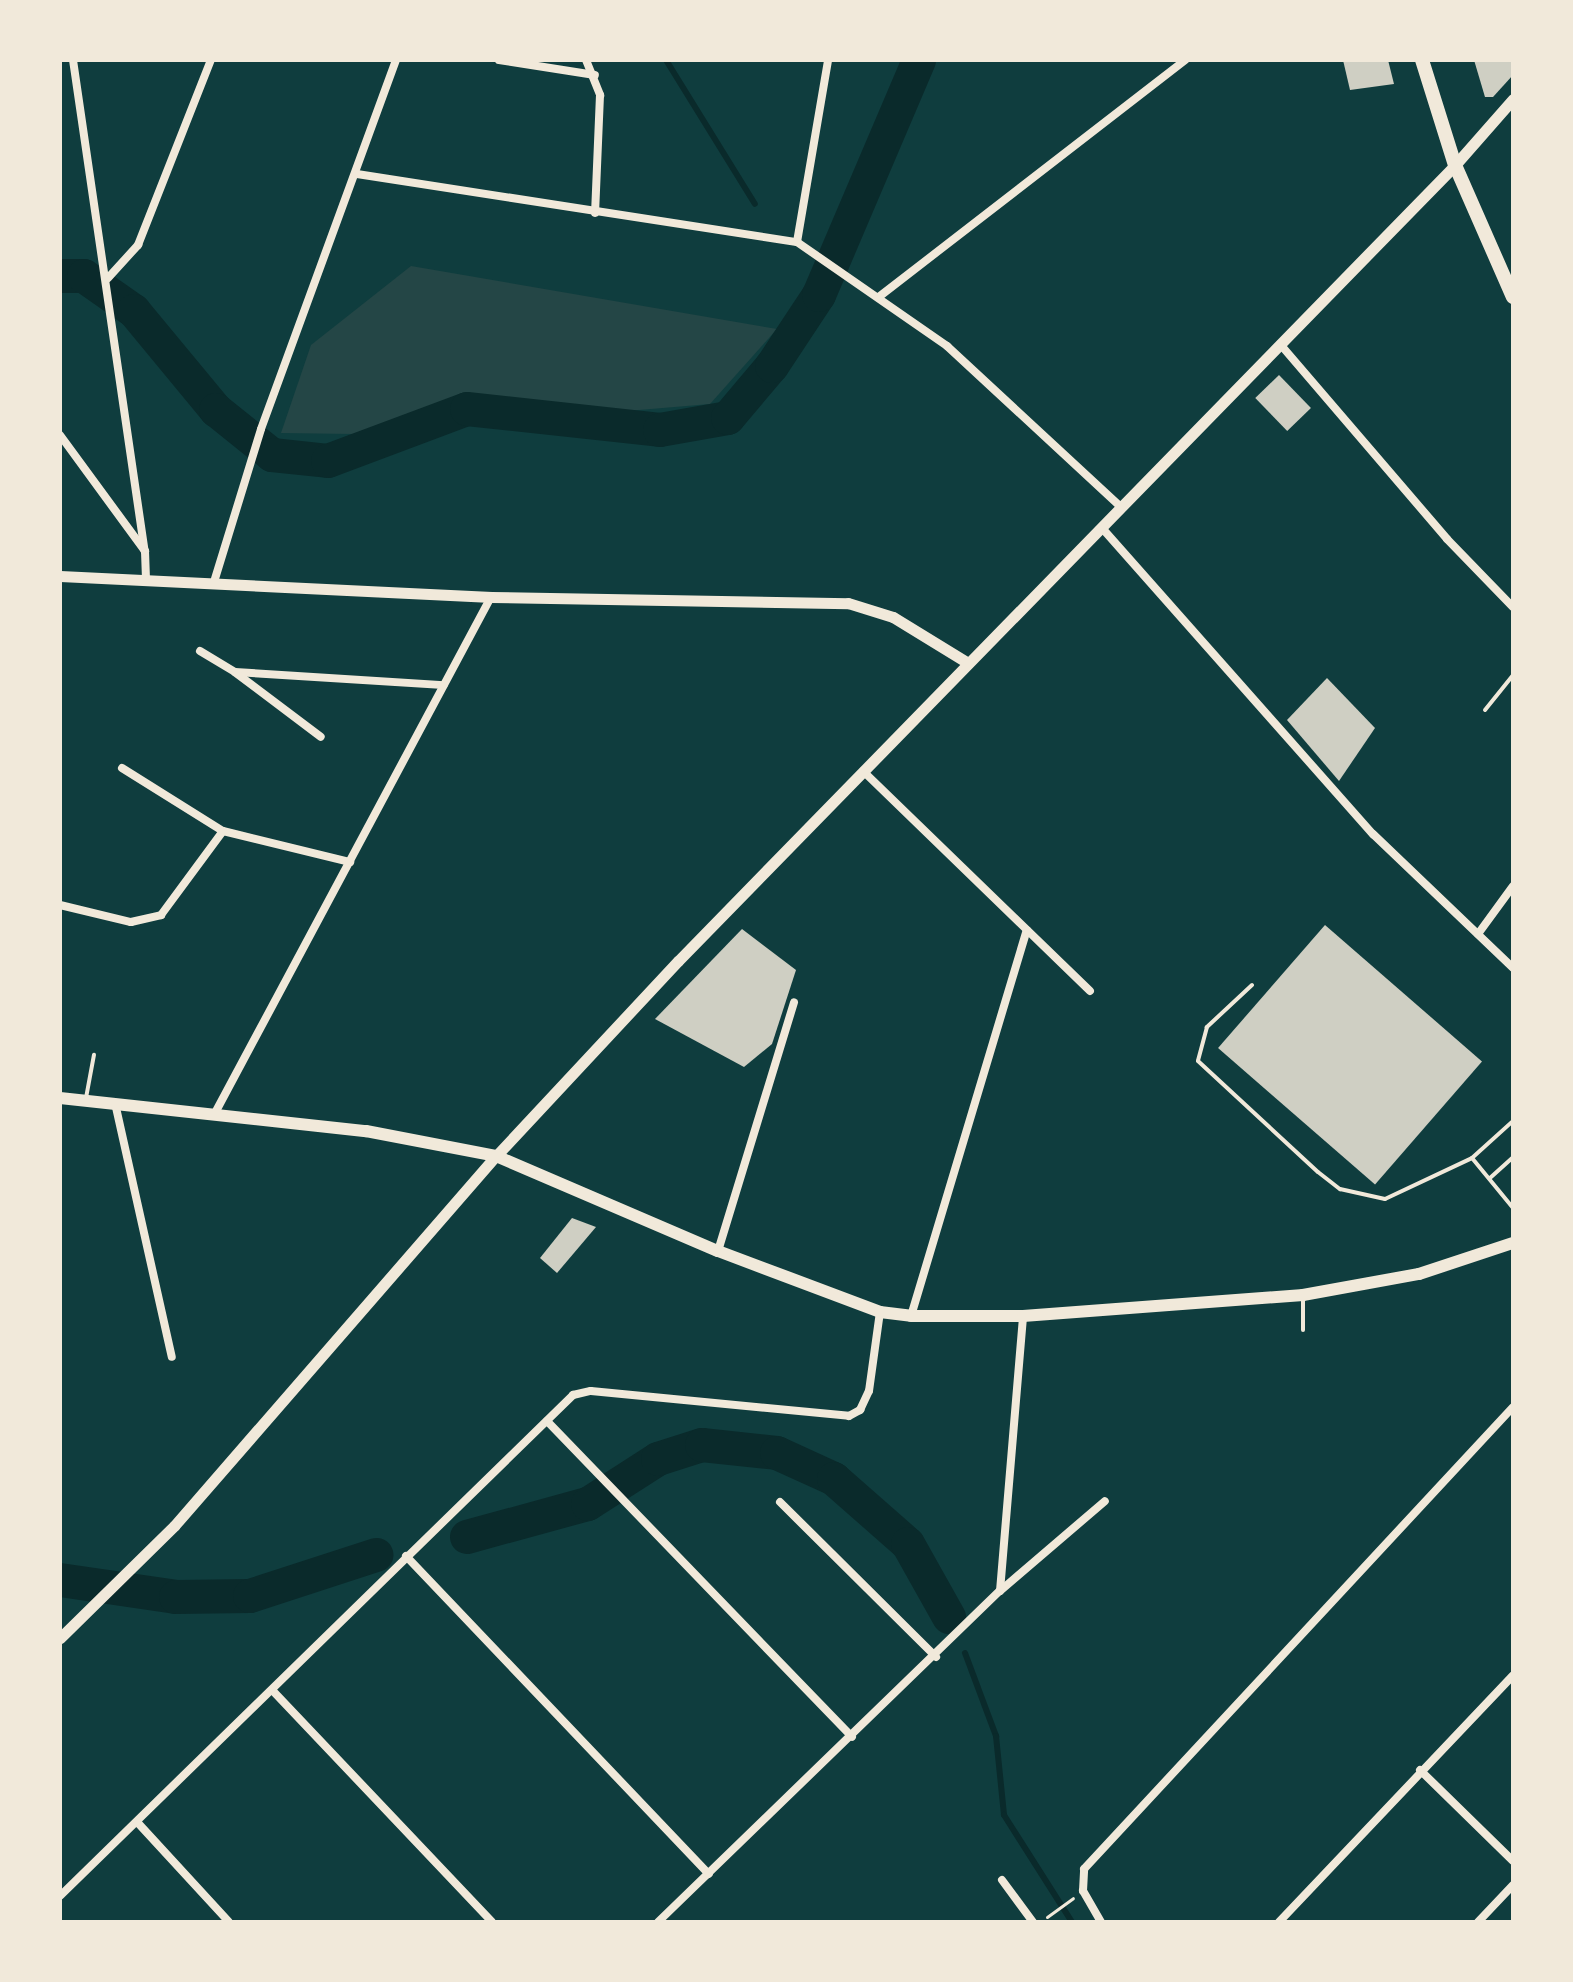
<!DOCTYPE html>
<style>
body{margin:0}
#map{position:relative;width:1573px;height:1982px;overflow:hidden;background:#0f3d3e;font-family:"Golos Text",sans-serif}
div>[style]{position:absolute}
.green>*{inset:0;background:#244646}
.stream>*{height:6px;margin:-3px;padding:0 3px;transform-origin:3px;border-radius:3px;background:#0a2a2b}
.river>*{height:34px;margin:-17px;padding:0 17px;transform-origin:17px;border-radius:17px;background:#0a2a2b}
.building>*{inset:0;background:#cfcfc3;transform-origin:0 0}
.path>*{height:3px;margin:-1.5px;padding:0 1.5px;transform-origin:1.5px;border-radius:1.5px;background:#f1e9da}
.service>*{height:4px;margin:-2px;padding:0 2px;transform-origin:2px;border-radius:2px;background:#f1e9da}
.minor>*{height:8px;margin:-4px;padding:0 4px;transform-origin:4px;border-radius:4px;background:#f1e9da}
.tertiary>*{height:11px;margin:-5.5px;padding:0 5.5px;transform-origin:5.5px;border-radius:5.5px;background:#f1e9da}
.secondary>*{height:12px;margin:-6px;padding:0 6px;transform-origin:6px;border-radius:6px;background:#f1e9da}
.primary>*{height:14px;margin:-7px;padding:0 7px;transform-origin:7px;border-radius:7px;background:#f1e9da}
span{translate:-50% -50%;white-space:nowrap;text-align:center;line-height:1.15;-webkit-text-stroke:6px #f1e9da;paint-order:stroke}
.frame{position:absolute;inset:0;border:62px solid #f1e9da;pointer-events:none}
</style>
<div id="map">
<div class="green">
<div style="clip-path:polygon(411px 266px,777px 329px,710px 404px,353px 434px,281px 433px,311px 345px)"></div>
</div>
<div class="stream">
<div style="left:666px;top:60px;width:169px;rotate:58.3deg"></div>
<div style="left:807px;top:291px;width:13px;rotate:58deg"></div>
<div style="left:965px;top:1653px;width:89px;rotate:69.5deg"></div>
<div style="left:996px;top:1736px;width:79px;rotate:84.2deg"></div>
<div style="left:1004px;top:1815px;width:127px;rotate:57.6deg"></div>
</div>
<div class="river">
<div style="left:60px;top:276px;width:24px"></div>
<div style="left:84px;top:276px;width:61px;rotate:35deg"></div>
<div style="left:134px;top:311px;width:129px;rotate:50.4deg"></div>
<div style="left:216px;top:410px;width:72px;rotate:38.8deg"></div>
<div style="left:272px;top:455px;width:56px;rotate:6.1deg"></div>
<div style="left:328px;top:461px;width:148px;rotate:-20.5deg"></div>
<div style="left:467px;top:409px;width:194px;rotate:6.2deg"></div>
<div style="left:660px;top:430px;width:69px;rotate:-10deg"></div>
<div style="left:728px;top:418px;width:68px;rotate:-49.8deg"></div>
<div style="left:772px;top:366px;width:85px;rotate:-56.5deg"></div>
<div style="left:819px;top:295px;width:255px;rotate:-66.9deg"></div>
<div style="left:467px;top:1537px;width:125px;rotate:-15.3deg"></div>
<div style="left:588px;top:1504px;width:83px;rotate:-32.7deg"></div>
<div style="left:658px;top:1459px;width:46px;rotate:-17.7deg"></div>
<div style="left:702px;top:1445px;width:75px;rotate:6.1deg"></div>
<div style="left:777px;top:1453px;width:63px;rotate:24.5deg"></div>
<div style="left:834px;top:1479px;width:98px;rotate:41.3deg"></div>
<div style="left:908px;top:1544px;width:84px;rotate:60.7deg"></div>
<div style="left:60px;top:1580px;width:117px;rotate:8.3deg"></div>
<div style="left:176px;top:1597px;width:74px;rotate:-0.8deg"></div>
<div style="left:250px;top:1596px;width:133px;rotate:-18deg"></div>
</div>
<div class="building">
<div style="clip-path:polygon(1343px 60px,1388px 60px,1394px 84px,1350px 90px)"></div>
<div style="clip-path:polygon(1474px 60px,1513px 60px,1513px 75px,1493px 97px,1485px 97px)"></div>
<div style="left:1279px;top:375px;width:46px;height:33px;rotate:46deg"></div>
<div style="clip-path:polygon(1327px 678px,1375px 728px,1339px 781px,1287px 720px)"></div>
<div style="left:1325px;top:925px;width:208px;height:163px;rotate:41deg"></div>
<div style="clip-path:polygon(742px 929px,796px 970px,772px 1044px,744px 1067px,655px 1019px)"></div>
<div style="clip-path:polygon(572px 1218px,596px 1227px,557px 1273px,540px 1258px)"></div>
</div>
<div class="path">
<div style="left:1047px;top:1917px;width:32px;rotate:-36deg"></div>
</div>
<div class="service">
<div style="left:1485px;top:710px;width:45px;rotate:-51.3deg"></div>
<div style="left:1252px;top:985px;width:62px;rotate:137deg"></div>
<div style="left:1207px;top:1027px;width:35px;rotate:105deg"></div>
<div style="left:1198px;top:1061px;width:163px;rotate:42.8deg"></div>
<div style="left:1318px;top:1172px;width:28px;rotate:38deg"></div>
<div style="left:1340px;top:1189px;width:46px;rotate:12.5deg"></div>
<div style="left:1385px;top:1199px;width:96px;rotate:-25.2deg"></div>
<div style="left:1472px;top:1158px;width:65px;rotate:50.6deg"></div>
<div style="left:86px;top:1098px;width:44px;rotate:-79.5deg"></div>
<div style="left:1472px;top:1158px;width:55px;rotate:-42.1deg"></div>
<div style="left:1490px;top:1178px;width:31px;rotate:-42deg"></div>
<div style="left:1303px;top:1297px;width:33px;rotate:90deg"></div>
</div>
<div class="minor">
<div style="left:73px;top:60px;width:496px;rotate:81.7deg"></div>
<div style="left:499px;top:60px;width:97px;rotate:8.9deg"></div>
<div style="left:586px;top:60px;width:38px;rotate:68deg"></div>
<div style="left:600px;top:95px;width:118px;rotate:92.4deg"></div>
<div style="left:357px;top:174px;width:445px;rotate:8.8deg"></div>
<div style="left:797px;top:242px;width:183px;rotate:34.7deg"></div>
<div style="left:947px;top:346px;width:238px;rotate:42.8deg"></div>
<div style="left:797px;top:242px;width:185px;rotate:-80.3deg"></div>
<div style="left:108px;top:278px;width:45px;rotate:-47.7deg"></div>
<div style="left:138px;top:245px;width:199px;rotate:-68.5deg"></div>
<div style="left:880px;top:296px;width:386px;rotate:-37.7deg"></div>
<div style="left:1280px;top:344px;width:257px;rotate:49.4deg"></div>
<div style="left:1447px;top:539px;width:95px;rotate:45.9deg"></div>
<div style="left:60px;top:435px;width:144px;rotate:53.8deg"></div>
<div style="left:145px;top:551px;width:30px;rotate:88deg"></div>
<div style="left:1102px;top:528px;width:409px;rotate:48.5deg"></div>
<div style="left:1373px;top:834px;width:194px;rotate:43.7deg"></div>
<div style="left:214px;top:582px;width:160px;rotate:-72.9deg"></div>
<div style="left:261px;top:429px;width:393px;rotate:-69.9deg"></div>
<div style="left:200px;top:651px;width:41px;rotate:31deg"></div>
<div style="left:235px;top:672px;width:209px;rotate:3.6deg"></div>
<div style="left:236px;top:673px;width:106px;rotate:37deg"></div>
<div style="left:122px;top:768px;width:119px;rotate:32deg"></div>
<div style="left:223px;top:831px;width:131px;rotate:13.7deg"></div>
<div style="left:863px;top:771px;width:316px;rotate:44.1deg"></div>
<div style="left:60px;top:905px;width:73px;rotate:13.5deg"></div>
<div style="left:131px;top:922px;width:31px;rotate:-13deg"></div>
<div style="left:161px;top:915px;width:104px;rotate:-53.6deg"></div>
<div style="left:1478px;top:934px;width:59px;rotate:-53.9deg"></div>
<div style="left:115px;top:1103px;width:260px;rotate:77.4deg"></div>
<div style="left:215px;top:1113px;width:585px;rotate:-61.86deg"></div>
<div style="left:718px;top:1251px;width:260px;rotate:-73deg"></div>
<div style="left:911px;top:1316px;width:403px;rotate:-73.3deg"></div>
<div style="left:547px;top:1421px;width:439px;rotate:46deg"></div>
<div style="left:780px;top:1502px;width:220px;rotate:44.8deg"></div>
<div style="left:406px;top:1556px;width:439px;rotate:46.4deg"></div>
<div style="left:1000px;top:1591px;width:276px;rotate:-85.2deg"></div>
<div style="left:273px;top:1691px;width:318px;rotate:46.5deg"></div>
<div style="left:1420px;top:1770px;width:130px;rotate:44.4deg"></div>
<div style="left:138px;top:1823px;width:134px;rotate:47.4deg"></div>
<div style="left:1002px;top:1880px;width:52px;rotate:53.6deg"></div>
<div style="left:60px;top:1896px;width:717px;rotate:-44.32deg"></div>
<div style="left:573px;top:1395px;width:18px;rotate:-13deg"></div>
<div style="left:591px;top:1391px;width:259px;rotate:5.5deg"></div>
<div style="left:849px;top:1416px;width:13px;rotate:-29deg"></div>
<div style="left:860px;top:1410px;width:21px;rotate:-65deg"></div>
<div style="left:869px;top:1391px;width:80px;rotate:-82.1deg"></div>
<div style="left:658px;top:1922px;width:476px;rotate:-44.1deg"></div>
<div style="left:1000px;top:1591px;width:138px;rotate:-40.6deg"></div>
<div style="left:1101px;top:1922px;width:36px;rotate:-120deg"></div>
<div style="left:1083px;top:1891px;width:22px;rotate:-87deg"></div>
<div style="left:1084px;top:1869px;width:630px;rotate:-47.12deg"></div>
<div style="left:1279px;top:1922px;width:340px;rotate:-46.5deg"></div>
<div style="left:1478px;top:1922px;width:51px;rotate:-46.6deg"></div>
</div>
<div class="tertiary">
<div style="left:60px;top:576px;width:432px;rotate:2.8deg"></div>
<div style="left:491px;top:597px;width:357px;rotate:1deg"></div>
<div style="left:848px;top:603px;width:47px;rotate:17.3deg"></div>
<div style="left:893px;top:617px;width:88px;rotate:31.5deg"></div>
<div style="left:60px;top:1638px;width:160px;rotate:-44.5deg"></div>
<div style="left:174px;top:1526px;width:490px;rotate:-49deg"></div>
<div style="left:496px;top:1156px;width:267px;rotate:-47deg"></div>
<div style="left:678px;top:961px;width:1112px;rotate:-45.69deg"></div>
<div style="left:1455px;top:165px;width:88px;rotate:-48.7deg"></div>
</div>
<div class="secondary">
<div style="left:60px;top:1098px;width:308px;rotate:6.2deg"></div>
<div style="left:366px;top:1131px;width:132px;rotate:10.9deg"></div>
<div style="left:496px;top:1156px;width:241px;rotate:23.2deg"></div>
<div style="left:718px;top:1251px;width:173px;rotate:20.6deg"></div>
<div style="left:880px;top:1312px;width:31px;rotate:7deg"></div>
<div style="left:911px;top:1316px;width:112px"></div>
<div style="left:1023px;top:1316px;width:281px;rotate:-4.3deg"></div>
<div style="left:1303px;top:1295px;width:118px;rotate:-10.3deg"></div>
<div style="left:1419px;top:1274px;width:99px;rotate:-18.3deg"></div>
</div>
<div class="primary">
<div style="left:1422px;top:60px;width:110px;rotate:72.6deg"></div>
<div style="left:1455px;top:165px;width:144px;rotate:66.3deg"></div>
</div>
<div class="frame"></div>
</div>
